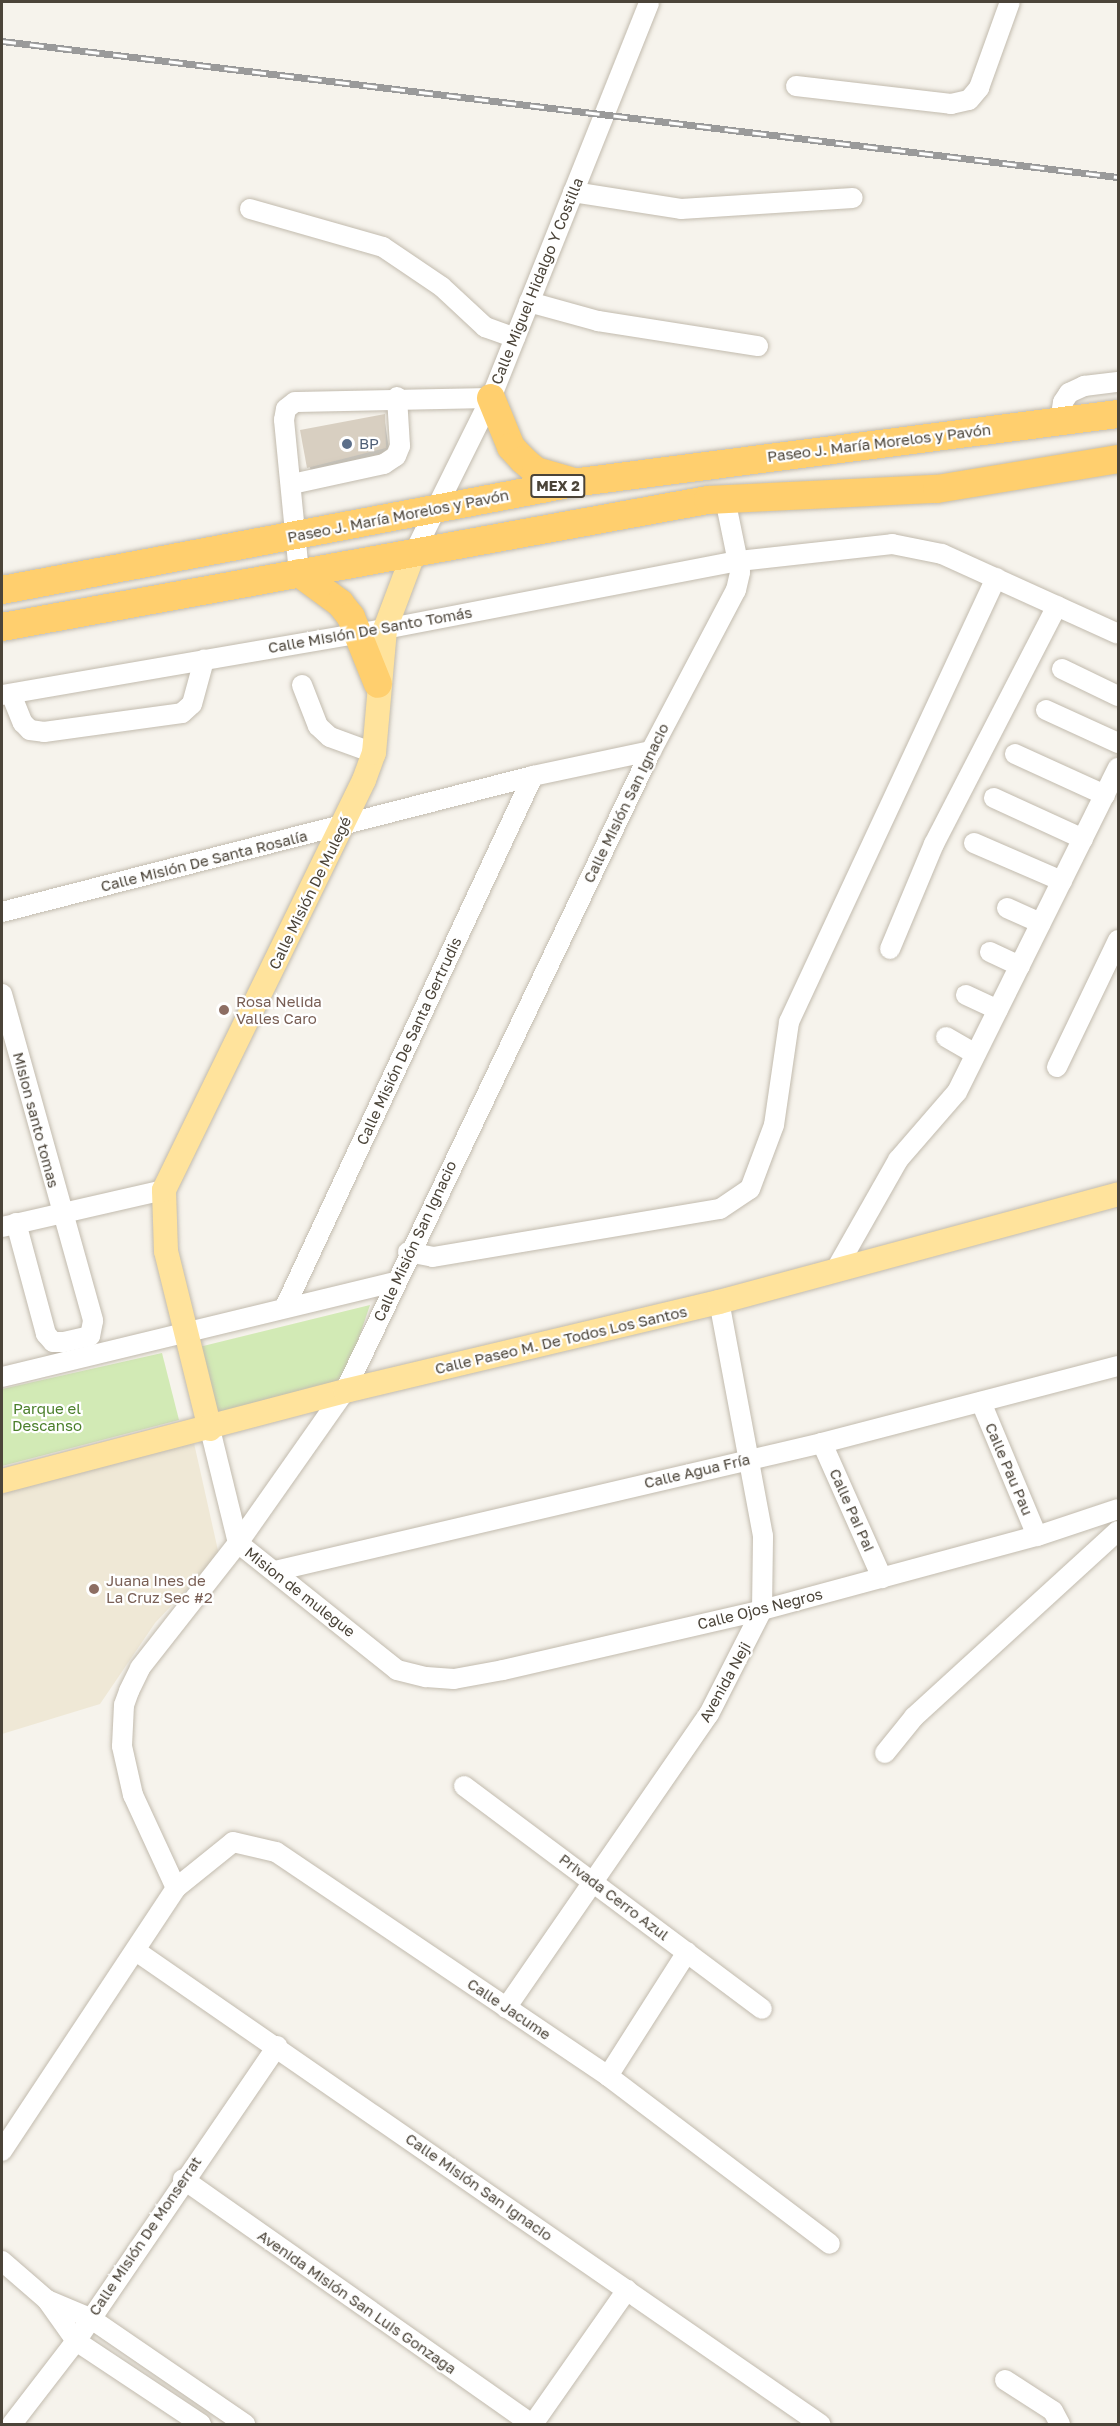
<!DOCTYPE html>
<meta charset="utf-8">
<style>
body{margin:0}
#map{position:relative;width:1120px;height:2426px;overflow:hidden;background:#f6f3ec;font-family:"Golos Text",sans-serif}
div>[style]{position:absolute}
.education>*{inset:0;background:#efe8d6}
.green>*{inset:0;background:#d2eab5}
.shadow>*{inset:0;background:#0003}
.building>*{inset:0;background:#d8cfc1}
.roads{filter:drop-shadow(0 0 2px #c2bbae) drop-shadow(0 0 2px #c2bbae)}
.minor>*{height:20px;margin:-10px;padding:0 10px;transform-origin:10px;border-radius:10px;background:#fff}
.major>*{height:24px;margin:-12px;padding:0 12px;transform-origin:12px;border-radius:12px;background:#ffe39c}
.highway>*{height:28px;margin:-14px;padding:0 14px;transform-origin:14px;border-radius:14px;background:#ffcf6e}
.rail>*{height:7px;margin-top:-3.5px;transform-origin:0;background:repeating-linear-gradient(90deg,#fff 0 14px,#9a9a9a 0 28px);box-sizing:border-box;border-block:2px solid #9a9a9a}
.dots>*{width:16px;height:16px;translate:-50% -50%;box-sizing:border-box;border:3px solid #fff;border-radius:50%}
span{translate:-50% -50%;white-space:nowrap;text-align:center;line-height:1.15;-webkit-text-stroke:4.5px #fff;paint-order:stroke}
.shield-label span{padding:2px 4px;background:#fff;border:2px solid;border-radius:4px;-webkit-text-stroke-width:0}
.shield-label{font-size:14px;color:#4b4439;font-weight:700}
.street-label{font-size:15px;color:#4b4439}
.service-label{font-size:15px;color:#4e5e75}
.left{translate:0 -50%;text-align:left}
.education-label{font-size:15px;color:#785e54}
.park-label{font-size:15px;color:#4a7f2a}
.frame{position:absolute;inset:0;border:3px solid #4b4439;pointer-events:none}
</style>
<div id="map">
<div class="education">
<div style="clip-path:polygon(194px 1443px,219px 1555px,155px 1623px,100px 1704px,2px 1734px,2px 1492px)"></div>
</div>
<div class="green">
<div style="clip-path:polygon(370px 1305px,345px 1379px,204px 1417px,191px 1349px)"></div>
<div style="clip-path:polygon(162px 1353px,179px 1420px,2px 1466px,2px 1389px)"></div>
</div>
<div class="shadow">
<div style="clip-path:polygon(384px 416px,389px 449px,381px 457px,311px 472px,302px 432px)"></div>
</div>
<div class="building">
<div style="clip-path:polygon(385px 414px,386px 448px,307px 468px,300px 430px)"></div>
</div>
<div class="roads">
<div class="minor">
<div style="left:796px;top:86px;width:156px;rotate:6.6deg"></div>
<div style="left:951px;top:104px;width:18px;rotate:-13deg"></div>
<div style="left:969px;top:100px;width:16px;rotate:-50deg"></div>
<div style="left:979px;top:88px;width:91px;rotate:-70.2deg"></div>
<div style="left:573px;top:192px;width:109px;rotate:8.9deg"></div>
<div style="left:681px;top:209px;width:172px;rotate:-3.7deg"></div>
<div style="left:250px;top:209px;width:138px;rotate:15.9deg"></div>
<div style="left:383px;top:247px;width:71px;rotate:34.1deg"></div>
<div style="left:442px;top:287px;width:59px;rotate:42.9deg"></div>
<div style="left:485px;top:327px;width:32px;rotate:20deg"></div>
<div style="left:529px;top:302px;width:72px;rotate:15.4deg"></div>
<div style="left:598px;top:321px;width:162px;rotate:8.9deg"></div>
<div style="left:1060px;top:421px;width:19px;rotate:-81deg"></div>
<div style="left:1063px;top:402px;width:11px;rotate:-56deg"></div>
<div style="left:1069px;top:393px;width:17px;rotate:-25deg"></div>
<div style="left:1084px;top:386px;width:34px;rotate:-7deg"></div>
<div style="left:292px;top:484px;width:94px;rotate:-12.3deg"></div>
<div style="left:384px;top:464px;width:14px;rotate:-34deg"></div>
<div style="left:396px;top:456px;width:11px;rotate:-68deg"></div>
<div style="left:400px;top:446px;width:49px;rotate:-93.5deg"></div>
<div style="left:413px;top:555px;width:175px;rotate:-63.6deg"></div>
<div style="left:491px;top:398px;width:426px;rotate:-68.2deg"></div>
<div style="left:299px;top:573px;width:154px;rotate:-95.6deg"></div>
<div style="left:284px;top:420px;width:11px;rotate:-80deg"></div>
<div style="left:286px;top:409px;width:11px;rotate:-38deg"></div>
<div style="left:295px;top:402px;width:196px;rotate:-1.2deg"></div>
<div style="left:1062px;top:669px;width:62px;rotate:25.7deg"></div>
<div style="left:302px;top:685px;width:44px;rotate:68.7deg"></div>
<div style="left:318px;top:726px;width:16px;rotate:43deg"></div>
<div style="left:330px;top:737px;width:47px;rotate:20deg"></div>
<div style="left:11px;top:694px;width:31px;rotate:68deg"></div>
<div style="left:23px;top:723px;width:10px;rotate:45deg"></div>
<div style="left:30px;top:730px;width:14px;rotate:8deg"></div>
<div style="left:44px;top:732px;width:139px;rotate:-7.8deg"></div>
<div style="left:182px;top:713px;width:13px;rotate:-42deg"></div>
<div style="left:192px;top:704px;width:46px;rotate:-74.7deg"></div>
<div style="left:2px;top:695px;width:389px;rotate:-9.8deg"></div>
<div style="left:385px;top:629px;width:360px;rotate:-10.9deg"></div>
<div style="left:739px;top:561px;width:154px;rotate:-6.3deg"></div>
<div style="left:892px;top:544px;width:51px;rotate:11.3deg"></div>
<div style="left:942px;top:554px;width:193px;rotate:24.4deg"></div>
<div style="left:1046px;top:710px;width:79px;rotate:24.6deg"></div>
<div style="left:1015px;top:754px;width:99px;rotate:24.5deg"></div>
<div style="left:994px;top:798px;width:98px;rotate:24.7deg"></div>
<div style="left:974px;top:843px;width:96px;rotate:23.4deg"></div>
<div style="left:1007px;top:908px;width:37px;rotate:24deg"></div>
<div style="left:2px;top:912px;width:548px;rotate:-14.37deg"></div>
<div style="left:533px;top:776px;width:121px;rotate:-12deg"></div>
<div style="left:890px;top:949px;width:114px;rotate:-67.3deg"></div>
<div style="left:934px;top:844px;width:268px;rotate:-62.7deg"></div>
<div style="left:990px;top:952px;width:33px;rotate:25deg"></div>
<div style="left:2px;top:994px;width:339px;rotate:74.4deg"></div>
<div style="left:93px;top:1321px;width:15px;rotate:101deg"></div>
<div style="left:90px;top:1336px;width:28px;rotate:167deg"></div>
<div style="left:63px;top:1342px;width:10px;rotate:180deg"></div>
<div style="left:53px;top:1342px;width:11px;rotate:-131deg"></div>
<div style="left:46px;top:1334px;width:115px;rotate:-105.1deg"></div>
<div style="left:966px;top:995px;width:35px;rotate:25deg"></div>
<div style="left:946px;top:1037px;width:34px;rotate:30deg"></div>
<div style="left:1057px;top:1067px;width:141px;rotate:-64.3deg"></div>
<div style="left:2px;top:1227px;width:166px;rotate:-12.9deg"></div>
<div style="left:408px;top:1252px;width:25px;rotate:11deg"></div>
<div style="left:433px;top:1257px;width:291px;rotate:-9.5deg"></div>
<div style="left:720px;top:1209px;width:36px;rotate:-34deg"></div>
<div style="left:750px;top:1189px;width:68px;rotate:-69.4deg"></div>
<div style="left:774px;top:1125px;width:104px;rotate:-81.7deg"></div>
<div style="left:789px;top:1022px;width:490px;rotate:-65deg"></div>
<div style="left:835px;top:1271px;width:128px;rotate:-60.4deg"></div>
<div style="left:898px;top:1160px;width:90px;rotate:-49.1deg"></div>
<div style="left:957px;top:1092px;width:362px;rotate:-63.6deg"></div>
<div style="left:285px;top:1307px;width:586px;rotate:-64.97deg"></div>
<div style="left:2px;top:1377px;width:403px;rotate:-13.6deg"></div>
<div style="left:981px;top:1402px;width:145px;rotate:67.3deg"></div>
<div style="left:210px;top:1429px;width:117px;rotate:76.2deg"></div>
<div style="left:238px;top:1543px;width:203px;rotate:38.6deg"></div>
<div style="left:397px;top:1670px;width:30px;rotate:14deg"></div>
<div style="left:426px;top:1677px;width:28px;rotate:4deg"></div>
<div style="left:454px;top:1679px;width:50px;rotate:-10.4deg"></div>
<div style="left:503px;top:1670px;width:266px;rotate:-13deg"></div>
<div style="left:762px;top:1610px;width:285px;rotate:-15.1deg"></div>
<div style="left:1037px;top:1536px;width:85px;rotate:-18.4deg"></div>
<div style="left:822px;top:1443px;width:148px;rotate:66deg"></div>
<div style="left:275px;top:1571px;width:562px;rotate:-13.17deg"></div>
<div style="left:822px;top:1443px;width:306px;rotate:-14.6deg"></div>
<div style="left:885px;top:1753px;width:46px;rotate:-51.1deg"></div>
<div style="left:914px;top:1717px;width:276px;rotate:-42.4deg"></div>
<div style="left:464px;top:1786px;width:372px;rotate:36.8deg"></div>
<div style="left:176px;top:1888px;width:73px;rotate:-38.9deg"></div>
<div style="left:233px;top:1842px;width:44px;rotate:13.1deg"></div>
<div style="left:276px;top:1852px;width:400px;rotate:34deg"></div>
<div style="left:608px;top:2076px;width:278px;rotate:37.1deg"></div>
<div style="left:136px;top:1951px;width:832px;rotate:34.66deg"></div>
<div style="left:506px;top:2008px;width:357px;rotate:-55.4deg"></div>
<div style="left:709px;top:1714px;width:117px;rotate:-63deg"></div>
<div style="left:762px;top:1610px;width:74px;rotate:-89.2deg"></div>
<div style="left:763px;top:1536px;width:238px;rotate:-100.6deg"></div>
<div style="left:608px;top:2076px;width:147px;rotate:-57.5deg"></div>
<div style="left:2px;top:2151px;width:315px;rotate:-56.5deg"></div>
<div style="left:176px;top:1888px;width:102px;rotate:-114.8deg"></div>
<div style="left:133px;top:1795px;width:50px;rotate:-102.7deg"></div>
<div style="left:122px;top:1746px;width:41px;rotate:-87.2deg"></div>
<div style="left:124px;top:1705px;width:15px;rotate:-70deg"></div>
<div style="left:129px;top:1691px;width:25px;rotate:-64deg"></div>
<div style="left:140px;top:1668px;width:159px;rotate:-51.9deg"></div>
<div style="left:238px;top:1543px;width:186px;rotate:-54.9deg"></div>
<div style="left:345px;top:1391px;width:709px;rotate:-64.45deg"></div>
<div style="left:651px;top:751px;width:182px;rotate:-62.2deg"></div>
<div style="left:736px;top:590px;width:18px;rotate:-77deg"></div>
<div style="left:740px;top:572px;width:75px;rotate:-101.6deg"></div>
<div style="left:183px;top:2179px;width:426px;rotate:35.1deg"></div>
<div style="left:2px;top:2261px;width:60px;rotate:40.9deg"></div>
<div style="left:47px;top:2300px;width:50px;rotate:54.7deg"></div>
<div style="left:76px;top:2341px;width:150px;rotate:33.6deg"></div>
<div style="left:47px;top:2300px;width:47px;rotate:22.7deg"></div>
<div style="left:90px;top:2318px;width:188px;rotate:34.4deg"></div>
<div style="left:1005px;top:2380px;width:57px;rotate:32.9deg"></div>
<div style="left:1053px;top:2411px;width:15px;rotate:62deg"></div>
<div style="left:12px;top:2424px;width:105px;rotate:-52.4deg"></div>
<div style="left:76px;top:2341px;width:357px;rotate:-55.7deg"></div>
<div style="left:533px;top:2424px;width:164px;rotate:-55deg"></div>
</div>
<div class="major">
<div style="left:210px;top:1429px;width:183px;rotate:-103.9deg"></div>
<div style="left:166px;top:1251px;width:61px;rotate:-91.9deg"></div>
<div style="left:164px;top:1190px;width:456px;rotate:-64deg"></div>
<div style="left:364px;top:780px;width:29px;rotate:-70deg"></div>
<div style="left:374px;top:753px;width:124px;rotate:-84.9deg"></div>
<div style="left:385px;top:629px;width:79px;rotate:-69.3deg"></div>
<div style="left:2px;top:1481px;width:355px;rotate:-14.7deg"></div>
<div style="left:345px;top:1391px;width:384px;rotate:-13.4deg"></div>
<div style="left:719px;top:1302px;width:413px;rotate:-15.1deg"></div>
</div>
<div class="highway">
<div style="left:491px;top:398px;width:53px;rotate:67.8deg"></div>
<div style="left:511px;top:447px;width:18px;rotate:47deg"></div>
<div style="left:523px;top:460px;width:17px;rotate:40deg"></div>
<div style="left:536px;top:471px;width:36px;rotate:16deg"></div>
<div style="left:299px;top:573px;width:51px;rotate:36.2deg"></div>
<div style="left:340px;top:603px;width:18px;rotate:52deg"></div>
<div style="left:351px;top:617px;width:72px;rotate:68.1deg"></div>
<div style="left:2px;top:590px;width:587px;rotate:-10.6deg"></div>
<div style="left:579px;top:482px;width:543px;rotate:-7.19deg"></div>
<div style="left:2px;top:627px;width:717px;rotate:-10.2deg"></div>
<div style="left:708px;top:500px;width:229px;rotate:-2.8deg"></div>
<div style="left:937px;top:489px;width:183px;rotate:-9.4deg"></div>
</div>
</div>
<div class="rail">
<div style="left:2px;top:41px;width:1124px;rotate:6.95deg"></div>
</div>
<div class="dots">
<div style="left:347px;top:444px;background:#5c6f8a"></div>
<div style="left:224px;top:1010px;background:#8d6e63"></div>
<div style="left:94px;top:1589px;background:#8d6e63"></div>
</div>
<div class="shield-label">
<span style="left:558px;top:486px">MEX 2</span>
</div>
<div class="street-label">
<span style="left:537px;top:281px;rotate:-68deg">Calle Miguel Hidalgo Y Costilla</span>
<span style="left:879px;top:443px;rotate:-7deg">Paseo J. María Morelos y Pavón</span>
<span style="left:398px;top:516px;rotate:-11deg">Paseo J. María Morelos y Pavón</span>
<span style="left:370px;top:630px;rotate:-10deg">Calle Misión De Santo Tomás</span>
<span style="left:626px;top:803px;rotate:-64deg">Calle Misión San Ignacio</span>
<span style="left:204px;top:861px;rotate:-14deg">Calle Misión De Santa Rosalía</span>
<span style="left:310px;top:893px;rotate:-64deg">Calle Misión De Mulegé</span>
<span style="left:409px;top:1041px;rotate:-65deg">Calle Misión De Santa Gertrudis</span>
<span style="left:36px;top:1120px;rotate:75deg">Mision santo tomas</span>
<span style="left:415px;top:1241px;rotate:-65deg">Calle Misión San Ignacio</span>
<span style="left:561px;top:1340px;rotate:-13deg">Calle Paseo M. De Todos Los Santos</span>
<span style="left:1009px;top:1469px;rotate:67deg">Calle Pau Pau</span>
<span style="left:697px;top:1471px;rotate:-13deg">Calle Agua Fría</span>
<span style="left:852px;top:1510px;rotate:66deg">Calle Pai Pai</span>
<span style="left:300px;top:1592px;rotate:38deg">Mision de mulegue</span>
<span style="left:760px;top:1609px;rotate:-14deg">Calle Ojos Negros</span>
<span style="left:725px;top:1682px;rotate:-61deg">Avenida Neji</span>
<span style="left:614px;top:1897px;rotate:37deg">Privada Cerro Azul</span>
<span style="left:509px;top:2009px;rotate:34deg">Calle Jacume</span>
<span style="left:479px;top:2187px;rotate:35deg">Calle Misión San Ignacio</span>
<span style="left:145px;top:2236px;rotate:-56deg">Calle Misión De Monserrat</span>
<span style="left:357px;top:2302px;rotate:35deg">Avenida Misión San Luis Gonzaga</span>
</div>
<div class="service-label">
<span class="left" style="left:359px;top:444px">BP</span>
</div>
<div class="education-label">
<span class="left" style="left:236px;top:1010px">Rosa Nelida<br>Valles Caro</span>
<span class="left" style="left:106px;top:1589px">Juana Ines de<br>La Cruz Sec #2</span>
</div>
<div class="park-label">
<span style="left:47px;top:1417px">Parque el<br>Descanso</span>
</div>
<div class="frame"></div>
</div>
